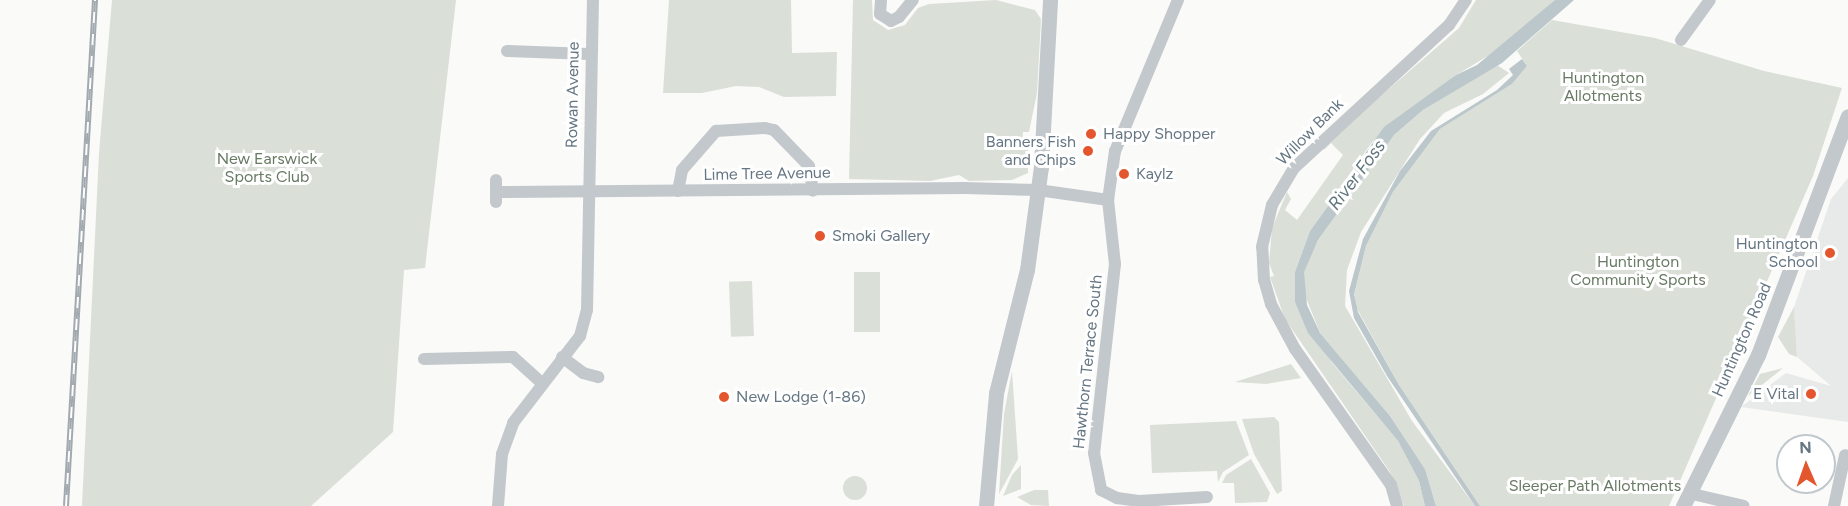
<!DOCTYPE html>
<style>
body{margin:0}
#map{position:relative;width:1848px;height:506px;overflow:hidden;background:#fafaf8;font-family:Figtree,sans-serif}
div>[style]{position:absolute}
.built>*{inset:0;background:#e8e9e9}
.green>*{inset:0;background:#dadfd7;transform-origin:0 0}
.round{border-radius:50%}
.water>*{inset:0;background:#bbc7cb}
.minor>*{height:12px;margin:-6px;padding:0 6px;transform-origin:6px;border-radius:6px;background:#c3c8cc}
.tertiary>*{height:15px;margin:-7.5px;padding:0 7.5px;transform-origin:7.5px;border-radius:7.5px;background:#c3c8cc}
.rail>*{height:6px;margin-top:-3px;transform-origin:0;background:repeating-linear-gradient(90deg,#fff 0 11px,#a2aab0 0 22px);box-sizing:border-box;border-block:2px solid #a2aab0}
.dots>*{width:16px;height:16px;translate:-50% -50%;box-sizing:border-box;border:3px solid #fff;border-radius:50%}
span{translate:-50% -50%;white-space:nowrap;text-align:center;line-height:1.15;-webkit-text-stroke:6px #fff;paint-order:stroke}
.park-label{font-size:16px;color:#687a64}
.street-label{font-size:16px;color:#657683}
.poi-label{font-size:16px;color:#657683}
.left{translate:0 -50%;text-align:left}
.right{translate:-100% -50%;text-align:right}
.water-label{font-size:18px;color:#60757c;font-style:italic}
.north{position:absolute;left:1776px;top:434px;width:60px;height:60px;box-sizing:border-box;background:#fff;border:2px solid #c1c8cd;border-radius:50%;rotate:358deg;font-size:16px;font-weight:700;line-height:24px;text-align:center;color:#657683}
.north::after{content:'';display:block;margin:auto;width:21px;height:27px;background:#e4572e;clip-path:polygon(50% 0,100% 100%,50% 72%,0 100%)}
</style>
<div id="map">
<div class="built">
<div style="clip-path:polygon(1848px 178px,1848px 422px,1741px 407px,1786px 373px,1831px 386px,1797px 357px,1794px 307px,1831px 199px)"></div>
</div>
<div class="green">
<div style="clip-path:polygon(112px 0,456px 0,425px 268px,404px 270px,393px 432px,311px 506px,82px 506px,99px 153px)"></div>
<div style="clip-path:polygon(669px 0,791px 0,792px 53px,837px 52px,836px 96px,784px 97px,759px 87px,736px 86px,702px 93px,663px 93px)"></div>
<div style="clip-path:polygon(853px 0,872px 0,873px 20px,888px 30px,905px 25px,918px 8px,929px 4px,996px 0,1035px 10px,1041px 19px,1037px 93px,1029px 132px,1023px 132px,1022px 144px,1028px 145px,1028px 173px,1012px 180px,969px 181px,959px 175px,930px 181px,849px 179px)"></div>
<div style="clip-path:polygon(1476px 0,1555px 0,1498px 50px,1456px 75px,1372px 142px,1310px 231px,1295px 272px,1295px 302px,1333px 364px,1398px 441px,1419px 481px,1425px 506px,1404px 506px,1390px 472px,1285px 319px,1270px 277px,1274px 276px,1269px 263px,1272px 228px,1287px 192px,1291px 199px,1285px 210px,1297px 220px,1343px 155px,1331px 143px,1324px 150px,1322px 147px,1459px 28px)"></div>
<div style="clip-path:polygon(1552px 20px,1655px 38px,1764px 71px,1842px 88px,1813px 176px,1669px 506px,1480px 506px,1399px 385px,1355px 305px,1354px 296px,1366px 246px,1393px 192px,1440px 129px,1512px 84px,1527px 66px,1517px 51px)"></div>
<div style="clip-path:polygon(1497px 65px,1509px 73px,1483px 94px,1444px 113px,1420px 139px,1361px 232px,1347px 270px,1345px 306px,1412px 421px,1475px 506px,1436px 506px,1425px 469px,1390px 416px,1320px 333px,1299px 280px,1318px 240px,1394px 135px,1423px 110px)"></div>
<div style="left:854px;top:272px;width:26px;height:60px"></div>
<div style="left:752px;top:281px;width:55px;height:23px;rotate:88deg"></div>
<div style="clip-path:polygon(1794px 307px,1797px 357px,1789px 354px,1778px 337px)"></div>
<div style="clip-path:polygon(1291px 364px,1301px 378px,1266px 384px,1235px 382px)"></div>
<div style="clip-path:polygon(1783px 368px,1748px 396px,1760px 374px)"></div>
<div style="clip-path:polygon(1012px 371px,1018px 459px,999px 494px,1004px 414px)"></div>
<div style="clip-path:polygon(1274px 417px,1279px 422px,1282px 491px,1277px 494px,1254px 454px,1242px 419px)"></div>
<div style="clip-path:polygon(1236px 421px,1249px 455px,1223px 472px,1218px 482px,1217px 471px,1152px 473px,1150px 425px)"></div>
<div style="clip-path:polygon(1251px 459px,1270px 493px,1267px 502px,1235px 503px,1234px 483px,1222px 483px,1226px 475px)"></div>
<div style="clip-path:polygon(1021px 465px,1021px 489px,1003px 496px,1012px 475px)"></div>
<div class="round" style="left:843px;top:476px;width:24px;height:24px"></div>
<div style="clip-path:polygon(1034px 490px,1048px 490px,1049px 506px,1031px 505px,1017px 497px)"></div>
</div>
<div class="water">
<div style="clip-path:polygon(1555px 0,1574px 0,1502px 63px,1423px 110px,1394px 135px,1318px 240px,1304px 272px,1307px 305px,1320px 333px,1390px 416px,1425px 469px,1436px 506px,1425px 506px,1419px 481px,1398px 441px,1308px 333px,1295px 302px,1295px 272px,1310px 231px,1384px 127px,1456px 75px,1477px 65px)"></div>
<div style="clip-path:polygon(1522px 59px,1527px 66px,1512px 84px,1440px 129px,1393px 192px,1366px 246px,1354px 295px,1358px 312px,1399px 385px,1480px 506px,1475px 506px,1387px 376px,1354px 318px,1349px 291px,1363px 239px,1400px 171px,1431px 131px,1497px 90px,1513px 75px,1509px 69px)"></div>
</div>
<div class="minor">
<div style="left:881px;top:0;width:14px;rotate:94deg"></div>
<div style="left:880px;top:14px;width:13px;rotate:32deg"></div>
<div style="left:891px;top:21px;width:9px;rotate:-27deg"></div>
<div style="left:899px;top:17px;width:22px;rotate:-51deg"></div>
<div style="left:1178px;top:0;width:164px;rotate:112.6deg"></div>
<div style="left:1115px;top:151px;width:49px;rotate:98.1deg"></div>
<div style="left:1108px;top:200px;width:64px;rotate:83.8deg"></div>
<div style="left:1115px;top:264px;width:190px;rotate:96.3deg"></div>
<div style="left:1094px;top:453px;width:38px;rotate:79deg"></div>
<div style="left:1101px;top:490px;width:18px;rotate:27deg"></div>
<div style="left:1117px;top:498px;width:22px;rotate:8deg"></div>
<div style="left:1139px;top:501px;width:68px;rotate:-3.4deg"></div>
<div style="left:1681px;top:40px;width:49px;rotate:-54.1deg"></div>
<div style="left:507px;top:51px;width:82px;rotate:2.1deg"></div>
<div style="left:496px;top:180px;width:22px;rotate:90deg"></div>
<div style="left:678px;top:191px;width:21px;rotate:-79deg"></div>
<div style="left:682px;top:170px;width:52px;rotate:-48.9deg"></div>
<div style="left:716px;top:131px;width:49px;rotate:-3.5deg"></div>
<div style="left:765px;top:128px;width:9px;rotate:13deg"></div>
<div style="left:774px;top:130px;width:50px;rotate:45.8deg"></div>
<div style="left:809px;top:166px;width:25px;rotate:81deg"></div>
<div style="left:496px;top:192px;width:469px;rotate:-0.5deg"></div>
<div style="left:965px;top:188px;width:73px;rotate:1.6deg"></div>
<div style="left:1038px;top:190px;width:71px;rotate:8.1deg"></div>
<div style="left:562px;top:357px;width:26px;rotate:37deg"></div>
<div style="left:583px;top:373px;width:16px;rotate:15deg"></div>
<div style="left:424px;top:359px;width:89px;rotate:-1.3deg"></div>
<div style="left:513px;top:357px;width:38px;rotate:42deg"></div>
<div style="left:1688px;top:493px;width:57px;rotate:13.1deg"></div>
<div style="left:498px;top:506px;width:52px;rotate:-85.6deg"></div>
<div style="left:502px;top:454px;width:33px;rotate:-70deg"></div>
<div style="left:513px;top:423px;width:110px;rotate:-52.4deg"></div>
<div style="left:580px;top:336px;width:27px;rotate:-75deg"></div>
<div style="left:587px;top:310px;width:310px;rotate:-88.9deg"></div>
<div style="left:1397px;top:506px;width:22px;rotate:-106deg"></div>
<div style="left:1391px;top:485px;width:166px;rotate:-125.2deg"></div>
<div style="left:1295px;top:349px;width:51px;rotate:-118.1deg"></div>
<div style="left:1271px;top:304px;width:25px;rotate:-106deg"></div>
<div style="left:1264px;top:280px;width:33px;rotate:-93deg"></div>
<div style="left:1262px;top:247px;width:43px;rotate:-76.6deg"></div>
<div style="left:1272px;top:205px;width:43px;rotate:-59.3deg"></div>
<div style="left:1294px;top:168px;width:211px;rotate:-42.7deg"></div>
<div style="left:1449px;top:25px;width:30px;rotate:-56deg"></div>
<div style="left:1834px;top:506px;width:52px;rotate:-77.8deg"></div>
</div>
<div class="tertiary">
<div style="left:986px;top:506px;width:113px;rotate:-84.9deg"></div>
<div style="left:996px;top:393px;width:127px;rotate:-75.9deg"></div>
<div style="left:1027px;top:270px;width:104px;rotate:-82.3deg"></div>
<div style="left:1041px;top:167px;width:167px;rotate:-86.9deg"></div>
<div style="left:1683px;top:506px;width:169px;rotate:-63.6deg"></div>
<div style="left:1758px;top:355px;width:255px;rotate:-69.4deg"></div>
</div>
<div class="rail">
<div style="left:66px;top:506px;width:507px;rotate:-86.72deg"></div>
</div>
<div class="dots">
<div style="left:1091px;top:134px;background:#e4572e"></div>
<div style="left:1088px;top:151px;background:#e4572e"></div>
<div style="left:1124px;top:174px;background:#e4572e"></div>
<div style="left:820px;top:236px;background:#e4572e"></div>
<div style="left:1830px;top:253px;background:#e4572e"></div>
<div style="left:1811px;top:394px;background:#e4572e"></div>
<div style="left:724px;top:397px;background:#e4572e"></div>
</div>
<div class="park-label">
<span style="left:1603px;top:87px">Huntington<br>Allotments</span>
<span style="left:267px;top:168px">New Earswick<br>Sports Club</span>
<span style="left:1638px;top:271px">Huntington<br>Community Sports</span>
<span style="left:1595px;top:486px">Sleeper Path Allotments</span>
</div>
<div class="street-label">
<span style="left:573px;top:95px;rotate:-89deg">Rowan Avenue</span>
<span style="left:1310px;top:132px;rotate:-45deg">Willow Bank</span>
<span style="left:767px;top:174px;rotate:-1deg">Lime Tree Avenue</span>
<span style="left:1742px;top:340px;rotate:-66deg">Huntington Road</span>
<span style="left:1088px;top:362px;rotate:-84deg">Hawthorn Terrace South</span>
</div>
<div class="poi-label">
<span class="left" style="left:1103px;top:134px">Happy Shopper</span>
<span class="right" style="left:1076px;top:151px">Banners Fish<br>and Chips</span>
<span class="left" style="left:1136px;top:174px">Kaylz</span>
<span class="left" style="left:832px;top:236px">Smoki Gallery</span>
<span class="right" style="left:1818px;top:253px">Huntington<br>School</span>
<span class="right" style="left:1799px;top:394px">E Vital</span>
<span class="left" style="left:736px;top:397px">New Lodge (1-86)</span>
</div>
<div class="water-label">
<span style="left:1357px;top:175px;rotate:-53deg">River Foss</span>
</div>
<div class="north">N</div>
</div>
